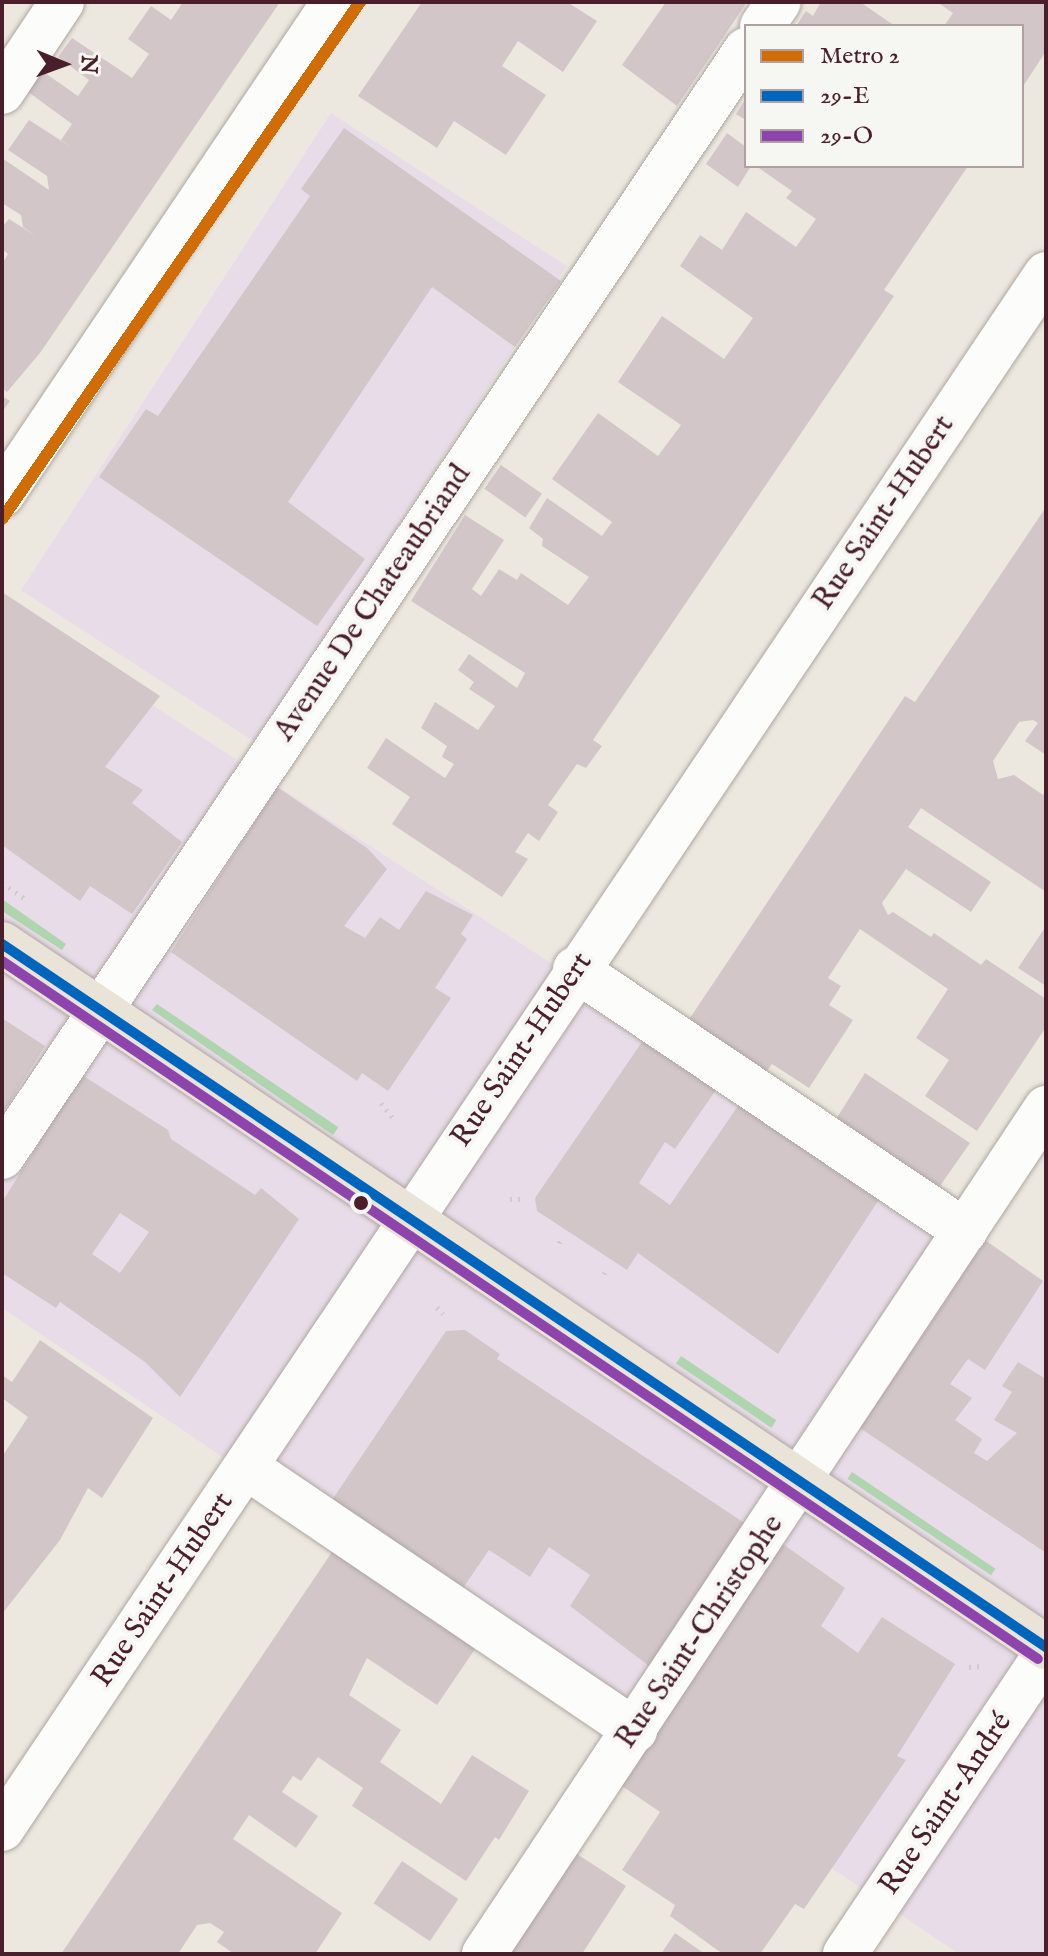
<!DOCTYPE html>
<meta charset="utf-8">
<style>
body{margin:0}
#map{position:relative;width:1048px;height:1956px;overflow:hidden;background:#ece8df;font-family:"IM FELL English",serif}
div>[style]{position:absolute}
.built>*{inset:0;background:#e8dce8;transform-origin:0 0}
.green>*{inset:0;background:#aed5ae;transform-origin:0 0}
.building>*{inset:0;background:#d2c6c9;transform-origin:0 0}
.path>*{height:5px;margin-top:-2.5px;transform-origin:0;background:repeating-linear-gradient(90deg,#cfcbca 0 2px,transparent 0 8px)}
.roads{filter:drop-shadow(0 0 2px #aea6a2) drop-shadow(0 0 2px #aea6a2)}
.minor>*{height:44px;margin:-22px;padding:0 22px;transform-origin:22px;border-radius:22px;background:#fcfcfa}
.major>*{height:44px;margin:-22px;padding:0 22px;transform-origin:22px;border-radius:22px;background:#eae3d7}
.bus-1>*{height:10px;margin:-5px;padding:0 5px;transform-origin:5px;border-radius:5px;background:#0065bd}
.bus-2>*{height:10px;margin:-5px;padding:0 5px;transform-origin:5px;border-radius:5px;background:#8e44ad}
.metro-1>*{height:12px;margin:-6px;padding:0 6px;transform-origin:6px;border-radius:6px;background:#d06d07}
.dots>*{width:22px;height:22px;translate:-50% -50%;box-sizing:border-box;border:4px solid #f6f6f2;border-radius:50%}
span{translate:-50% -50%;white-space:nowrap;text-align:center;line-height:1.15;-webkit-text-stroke:8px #f6f6f2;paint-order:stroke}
.street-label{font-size:30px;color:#4a1f2b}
.frame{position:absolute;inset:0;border:4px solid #4a1f2b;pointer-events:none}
.legend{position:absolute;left:744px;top:24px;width:280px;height:144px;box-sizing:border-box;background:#f6f6f2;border:2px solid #b1a0a2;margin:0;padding:10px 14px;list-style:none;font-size:24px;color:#4a1f2b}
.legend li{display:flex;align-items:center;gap:16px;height:40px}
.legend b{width:40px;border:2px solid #b1a0a2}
.north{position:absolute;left:24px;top:24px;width:80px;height:80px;-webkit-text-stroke:6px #f6f6f2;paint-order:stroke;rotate:91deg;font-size:22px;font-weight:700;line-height:32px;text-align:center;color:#4a1f2b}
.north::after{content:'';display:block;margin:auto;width:28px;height:36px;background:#4a1f2b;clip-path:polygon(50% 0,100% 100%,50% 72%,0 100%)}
</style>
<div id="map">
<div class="built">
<div style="left:331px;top:113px;width:281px;height:569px;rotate:33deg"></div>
<div style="clip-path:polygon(2px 608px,1046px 1283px,1046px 1954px,959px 1954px,2px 1308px)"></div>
</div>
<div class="green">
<div style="clip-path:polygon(2px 899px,66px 944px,62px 950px,2px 911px)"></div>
<div style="clip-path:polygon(157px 1004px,338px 1127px,338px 1128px,333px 1135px,152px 1010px)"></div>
<div style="left:681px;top:1356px;width:115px;height:9px;rotate:34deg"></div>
<div style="left:852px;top:1472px;width:173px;height:8px;rotate:34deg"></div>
</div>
<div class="building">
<div style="clip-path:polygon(183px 2px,280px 2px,40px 353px,7px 392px,2px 388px,2px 264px,8px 254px,2px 249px,2px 227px,9px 219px,36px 236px,23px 227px,21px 215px,2px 203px,2px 158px,49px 190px,47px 176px,8px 150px,29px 120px,71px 147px,61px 140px,72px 124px,27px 91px,42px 71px,78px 96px,89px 80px,58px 57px,72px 38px,132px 78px,149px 54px,128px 39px,151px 6px,171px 20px)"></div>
<div style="clip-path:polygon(422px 2px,567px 2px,597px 21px,563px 72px,518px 41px,502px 66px,546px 95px,506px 155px,454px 121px,437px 148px,358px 96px)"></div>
<div style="clip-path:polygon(666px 2px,747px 2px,677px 106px,622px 65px)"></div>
<div style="clip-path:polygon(821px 2px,860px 2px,895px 26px,796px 26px,806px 11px,813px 16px)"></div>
<div style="clip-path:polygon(937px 2px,1046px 2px,1046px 51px,1022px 88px,1022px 26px,944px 26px,953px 13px)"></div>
<div style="clip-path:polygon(746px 98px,746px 120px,736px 114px)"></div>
<div style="clip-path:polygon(344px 128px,561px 281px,515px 347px,432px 287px,288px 502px,365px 559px,317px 626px,99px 477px,146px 409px,158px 416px,310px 196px,301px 189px)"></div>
<div style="clip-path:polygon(727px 133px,746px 147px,746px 166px,751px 166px,738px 187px,706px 164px)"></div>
<div style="clip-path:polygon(756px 166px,968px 166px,884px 290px,894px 296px,593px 740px,602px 746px,586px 768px,577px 764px,548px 805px,558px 812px,539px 841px,528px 833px,515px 852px,528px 859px,502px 897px,392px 824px,410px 797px,367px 768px,386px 738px,445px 778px,454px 764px,442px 757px,447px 746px,421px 728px,435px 702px,478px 730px,495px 706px,469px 689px,474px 682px,458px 670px,469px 654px,517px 688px,525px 673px,411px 601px,465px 515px,504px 540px,472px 589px,481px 596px,499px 569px,517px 580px,521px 573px,568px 605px,589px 577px,542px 546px,543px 539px,529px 528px,547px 498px,602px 536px,612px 522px,552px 479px,598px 413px,658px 456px,681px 425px,618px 382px,662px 316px,724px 359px,753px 318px,680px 266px,700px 235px,722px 250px,746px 212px,796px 247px,816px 219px,786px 198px,792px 191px)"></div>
<div style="clip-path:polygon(2px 396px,10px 401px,2px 412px)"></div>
<div style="left:501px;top:465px;width:50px;height:29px;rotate:35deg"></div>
<div style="clip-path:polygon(1046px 507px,1046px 755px,1025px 741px,1038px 723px,1033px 720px,1019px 722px,993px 761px,998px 779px,1014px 775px,1043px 795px,1046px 790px,1046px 892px,921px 808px,908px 827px,991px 882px,971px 912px,906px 869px,882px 903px,888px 915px,893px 912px,931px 937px,934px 933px,981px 965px,986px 959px,1046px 999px,1046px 1027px,977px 1131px,925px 1096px,949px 1060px,916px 1038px,948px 989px,860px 929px,828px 978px,841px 986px,829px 1005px,853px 1020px,809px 1088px,772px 1064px,762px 1077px,684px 1027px,905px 696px,915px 702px)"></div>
<div style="clip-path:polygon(2px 592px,160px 696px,105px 767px,143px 790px,132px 803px,182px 842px,132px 914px,90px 886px,80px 901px,2px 845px)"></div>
<div style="clip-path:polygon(277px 787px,367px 848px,387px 869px,344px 926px,365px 938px,380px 917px,399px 930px,426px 891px,473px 915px,461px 934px,467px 939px,435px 988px,451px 998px,388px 1091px,362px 1073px,357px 1081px,171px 952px)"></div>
<div style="clip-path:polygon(1046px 926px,1046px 986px,1018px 968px)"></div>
<div style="clip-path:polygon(2px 1018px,45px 1046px,2px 1114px)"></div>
<div style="clip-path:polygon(644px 1039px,718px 1087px,675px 1149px,665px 1142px,639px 1183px,670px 1205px,740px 1103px,833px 1124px,865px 1073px,970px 1143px,935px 1193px,880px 1198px,778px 1354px,638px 1253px,627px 1270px,537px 1211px,535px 1198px)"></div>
<div style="clip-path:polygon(evenodd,82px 1075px,168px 1130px,171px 1139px,255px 1195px,261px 1188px,299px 1219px,180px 1397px,145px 1362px,60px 1302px,56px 1308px,2px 1273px,2px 1202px,82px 1075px,120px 1213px,149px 1232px,120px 1273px,92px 1254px,120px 1213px)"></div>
<div style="clip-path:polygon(985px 1240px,1043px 1281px,985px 1370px,968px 1359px,950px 1384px,972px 1398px,955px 1420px,982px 1439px,974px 1453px,987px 1461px,1017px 1433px,994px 1420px,1012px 1392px,1002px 1386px,1018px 1362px,1046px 1379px,1046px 1553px,860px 1428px)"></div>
<div style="clip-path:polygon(465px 1330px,500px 1354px,497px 1359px,749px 1526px,653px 1669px,570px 1606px,590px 1575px,549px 1547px,530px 1577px,489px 1550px,461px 1591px,330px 1503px,446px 1331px)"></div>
<div style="clip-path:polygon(40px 1340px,153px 1418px,102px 1498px,88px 1488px,60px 1540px,2px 1614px,2px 1457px,28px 1417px,2px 1398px,2px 1375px,12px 1382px)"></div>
<div style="clip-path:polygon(780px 1542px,845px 1588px,821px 1626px,858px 1653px,882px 1617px,955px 1664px,897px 1756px,906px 1760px,804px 1909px,795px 1904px,760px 1954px,723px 1954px,670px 1916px,675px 1905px,622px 1870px,660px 1812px,622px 1786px)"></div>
<div style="clip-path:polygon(336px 1546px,475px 1649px,437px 1705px,367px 1658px,349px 1695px,401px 1730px,380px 1762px,441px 1804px,472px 1755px,529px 1791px,499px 1840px,495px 1837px,466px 1881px,352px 1806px,363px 1788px,318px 1757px,301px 1781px,293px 1776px,282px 1792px,318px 1816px,296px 1848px,249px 1815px,233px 1839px,342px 1913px,315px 1954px,234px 1954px,217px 1942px,224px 1932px,210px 1923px,197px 1925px,178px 1954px,61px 1954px)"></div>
<div style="clip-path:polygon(577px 1854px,626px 1886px,582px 1954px,507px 1954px)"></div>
<div style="left:402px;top:1861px;width:68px;height:51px;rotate:34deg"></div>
<div style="clip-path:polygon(675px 1933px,705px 1954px,661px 1954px)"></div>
</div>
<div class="path">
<div style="left:2px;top:883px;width:27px;rotate:34deg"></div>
<div style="left:381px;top:1103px;width:19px;rotate:51deg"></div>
<div style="left:510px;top:1199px;width:10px"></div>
<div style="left:559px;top:1243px;width:6px;rotate:-59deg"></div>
<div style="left:604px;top:1274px;width:7px;rotate:-63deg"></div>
<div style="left:437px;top:1307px;width:9px;rotate:49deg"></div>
<div style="left:969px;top:1667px;width:12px;rotate:-5deg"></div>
</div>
<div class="roads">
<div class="minor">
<div style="left:762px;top:26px;width:29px;rotate:-55deg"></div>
<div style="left:2px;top:92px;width:108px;rotate:-56.3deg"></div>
<div style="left:2px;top:495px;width:594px;rotate:-56.04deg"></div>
<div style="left:575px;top:969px;width:470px;rotate:33.9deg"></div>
<div style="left:2px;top:1157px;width:1334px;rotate:-56.1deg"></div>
<div style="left:246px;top:1467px;width:470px;rotate:34.1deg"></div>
<div style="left:2px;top:1829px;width:1873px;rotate:-56.12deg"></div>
<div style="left:484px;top:1954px;width:1016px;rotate:-56.4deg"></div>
<div style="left:845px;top:1954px;width:361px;rotate:-56.2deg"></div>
</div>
<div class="major">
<div style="left:2px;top:944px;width:1259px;rotate:33.96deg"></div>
</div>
</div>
<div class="bus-1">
<div style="left:2px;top:944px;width:1259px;rotate:33.96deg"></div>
</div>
<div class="bus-2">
<div style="left:2px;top:961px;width:1249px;rotate:33.97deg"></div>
</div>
<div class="metro-1">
<div style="left:2px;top:519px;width:629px;rotate:-55.3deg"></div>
</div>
<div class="dots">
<div style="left:361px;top:1203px;background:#4a1f2b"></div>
</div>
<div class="street-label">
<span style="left:884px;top:513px;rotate:-56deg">Rue Saint-Hubert</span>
<span style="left:373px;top:603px;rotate:-56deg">Avenue De Chateaubriand</span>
<span style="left:522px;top:1050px;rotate:-56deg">Rue Saint-Hubert</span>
<span style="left:163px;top:1590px;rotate:-56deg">Rue Saint-Hubert</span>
<span style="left:700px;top:1632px;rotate:-56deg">Rue Saint-Christophe</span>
<span style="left:946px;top:1804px;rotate:-56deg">Rue Saint-André</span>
</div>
<div class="frame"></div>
<ul class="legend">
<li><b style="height:10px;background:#d06d07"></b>Metro 2</li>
<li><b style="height:10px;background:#0065bd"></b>29-E</li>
<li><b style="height:10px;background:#8e44ad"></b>29-O</li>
</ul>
<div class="north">N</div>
</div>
